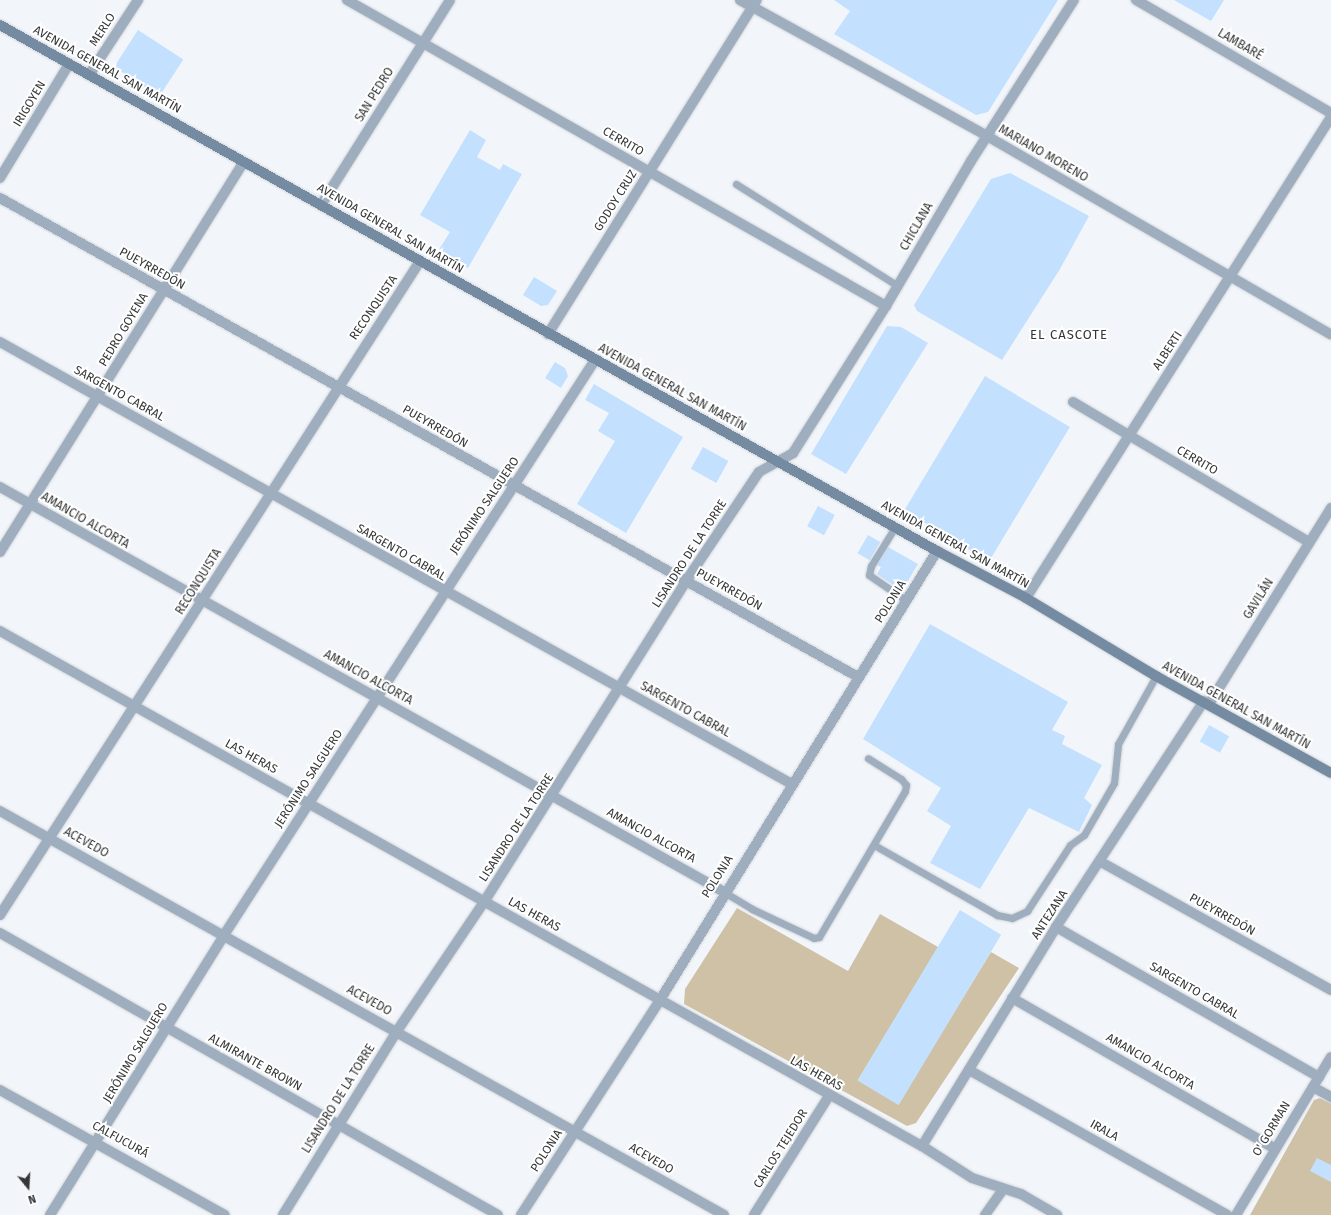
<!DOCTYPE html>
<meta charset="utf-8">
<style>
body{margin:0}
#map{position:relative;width:1331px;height:1215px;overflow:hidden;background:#f2f6fa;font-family:"Fira Sans",sans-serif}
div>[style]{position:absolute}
.green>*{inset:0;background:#cec1a6}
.building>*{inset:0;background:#c3e0fe;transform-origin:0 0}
.roads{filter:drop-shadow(0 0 1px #d0d3d7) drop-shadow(0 0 1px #d0d3d7)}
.service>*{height:7px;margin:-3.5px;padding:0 3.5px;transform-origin:3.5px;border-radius:3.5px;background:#9eaebe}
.minor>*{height:10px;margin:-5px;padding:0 5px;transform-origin:5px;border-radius:5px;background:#9eaebe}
.tertiary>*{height:10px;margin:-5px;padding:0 5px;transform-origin:5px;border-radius:5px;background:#9eaebe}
.secondary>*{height:10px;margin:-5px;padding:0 5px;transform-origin:5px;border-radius:5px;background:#748ba2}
span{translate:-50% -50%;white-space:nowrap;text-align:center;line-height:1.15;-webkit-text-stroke:4px #fff;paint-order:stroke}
.street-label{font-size:12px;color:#343637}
.neighbourhood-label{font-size:13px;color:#343637;letter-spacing:1px}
.north{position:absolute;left:8px;top:1167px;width:40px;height:40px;-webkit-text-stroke:3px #fff;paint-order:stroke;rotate:162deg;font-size:11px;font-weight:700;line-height:16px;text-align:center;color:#343637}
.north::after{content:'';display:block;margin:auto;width:14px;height:18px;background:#343637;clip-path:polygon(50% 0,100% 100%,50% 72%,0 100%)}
</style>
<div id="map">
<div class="green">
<div style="clip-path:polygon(737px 908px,848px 971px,880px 914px,938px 947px,858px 1080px,898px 1104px,991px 952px,1019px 968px,916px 1123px,907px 1126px,684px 1004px,685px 989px)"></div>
<div style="clip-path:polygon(1320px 1098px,1331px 1103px,1331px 1215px,1250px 1215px,1314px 1100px)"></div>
</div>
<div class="building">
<div style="clip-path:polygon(834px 0,1058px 0,988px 112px,976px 115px,834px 34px,850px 11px)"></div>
<div style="clip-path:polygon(1174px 0,1224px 0,1211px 21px)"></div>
<div style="left:138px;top:30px;width:54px;height:44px;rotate:33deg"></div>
<div style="clip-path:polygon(470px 130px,486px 140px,477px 157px,500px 170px,503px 164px,522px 174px,468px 268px,438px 251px,450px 232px,420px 215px)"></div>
<div style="clip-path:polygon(1010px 173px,1089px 216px,1060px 269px,1002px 360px,917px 311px,914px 305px,991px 179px)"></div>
<div style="clip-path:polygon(534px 277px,557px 291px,548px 305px,541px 306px,523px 295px)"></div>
<div style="clip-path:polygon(887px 326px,901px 327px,928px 343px,846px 474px,811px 454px)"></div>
<div style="clip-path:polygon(555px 362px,565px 368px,568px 376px,561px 388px,545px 378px)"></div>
<div style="left:985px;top:376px;width:99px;height:157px;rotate:31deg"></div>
<div style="clip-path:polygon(594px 384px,683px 437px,626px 533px,577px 504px,615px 441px,598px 431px,609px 413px,585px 400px)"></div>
<div style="left:703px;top:447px;width:29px;height:25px;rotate:29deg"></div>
<div style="left:818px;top:506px;width:19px;height:23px;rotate:28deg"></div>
<div style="left:868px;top:535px;width:14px;height:21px;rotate:30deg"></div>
<div style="clip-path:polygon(888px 547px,918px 564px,902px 591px,877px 574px,881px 567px,877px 565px)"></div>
<div style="clip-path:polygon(930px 624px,1068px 702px,1052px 730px,1065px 736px,1062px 744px,1102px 765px,1084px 798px,1092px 805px,1079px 832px,1029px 808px,980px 889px,930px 863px,951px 826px,927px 811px,941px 788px,863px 739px)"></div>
<div style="left:1209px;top:725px;width:23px;height:19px;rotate:29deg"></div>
<div style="left:960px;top:910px;width:48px;height:199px;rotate:31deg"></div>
<div style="clip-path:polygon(1317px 1158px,1331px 1165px,1331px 1182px,1310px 1171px)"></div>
</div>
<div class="roads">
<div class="service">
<div style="left:736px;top:184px;width:191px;rotate:32.2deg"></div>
<div style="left:895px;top:527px;width:46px;rotate:121.6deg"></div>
<div style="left:871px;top:566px;width:9px;rotate:103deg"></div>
<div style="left:869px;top:575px;width:46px;rotate:34.4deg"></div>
<div style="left:874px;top:845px;width:142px;rotate:29.6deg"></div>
<div style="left:997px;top:915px;width:15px;rotate:11deg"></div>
<div style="left:1012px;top:918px;width:17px;rotate:-25deg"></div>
<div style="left:1027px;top:911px;width:79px;rotate:-56.9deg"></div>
<div style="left:1070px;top:845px;width:17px;rotate:-36deg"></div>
<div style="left:1084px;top:835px;width:60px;rotate:-60deg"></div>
<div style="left:1114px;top:783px;width:39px;rotate:-84deg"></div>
<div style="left:1118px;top:744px;width:78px;rotate:-60.8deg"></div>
<div style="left:724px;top:892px;width:33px;rotate:31deg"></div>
<div style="left:752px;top:909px;width:68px;rotate:25.1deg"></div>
<div style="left:814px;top:938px;width:5px;rotate:-11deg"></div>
<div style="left:819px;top:937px;width:169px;rotate:-59.5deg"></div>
<div style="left:905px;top:791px;width:6px;rotate:-81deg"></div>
<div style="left:906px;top:785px;width:8px;rotate:-130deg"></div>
<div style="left:901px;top:779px;width:39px;rotate:-148deg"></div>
</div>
<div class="minor">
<div style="left:347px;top:0;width:620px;rotate:29.58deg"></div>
<div style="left:740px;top:0;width:282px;rotate:28.8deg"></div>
<div style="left:987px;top:136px;width:397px;rotate:30deg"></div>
<div style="left:1136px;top:0;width:225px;rotate:30.1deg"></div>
<div style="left:89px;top:75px;width:90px;rotate:-56.8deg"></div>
<div style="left:0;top:178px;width:133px;rotate:-58.8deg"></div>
<div style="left:0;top:198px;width:983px;rotate:29.17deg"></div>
<div style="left:321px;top:205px;width:242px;rotate:-57.8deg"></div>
<div style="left:548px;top:334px;width:394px;rotate:-58deg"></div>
<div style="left:0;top:342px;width:907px;rotate:29.17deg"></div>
<div style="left:1073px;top:402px;width:274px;rotate:30.7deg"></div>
<div style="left:0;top:487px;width:830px;rotate:29.22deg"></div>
<div style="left:0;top:552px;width:460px;rotate:-58deg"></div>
<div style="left:1026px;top:598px;width:570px;rotate:-57.62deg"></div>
<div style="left:0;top:631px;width:1056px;rotate:29.19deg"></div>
<div style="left:922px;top:1146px;width:59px;rotate:32.6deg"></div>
<div style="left:972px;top:1178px;width:52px;rotate:18.1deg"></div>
<div style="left:1021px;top:1194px;width:42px;rotate:30.3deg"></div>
<div style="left:1209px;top:704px;width:231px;rotate:-58.1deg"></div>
<div style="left:0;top:811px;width:829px;rotate:29.16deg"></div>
<div style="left:1101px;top:862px;width:263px;rotate:29.1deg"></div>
<div style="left:0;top:915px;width:777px;rotate:-57.29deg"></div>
<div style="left:1056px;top:927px;width:303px;rotate:29.7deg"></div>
<div style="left:0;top:933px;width:572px;rotate:29.52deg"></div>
<div style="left:1012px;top:998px;width:302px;rotate:29.8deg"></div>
<div style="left:969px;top:1070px;width:296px;rotate:29.3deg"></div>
<div style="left:1313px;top:1087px;width:21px;rotate:29deg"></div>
<div style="left:0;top:1090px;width:257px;rotate:29.1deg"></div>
<div style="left:922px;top:1146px;width:257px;rotate:-58.5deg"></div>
<div style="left:1056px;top:927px;width:270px;rotate:-56.8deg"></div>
<div style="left:50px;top:1215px;width:330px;rotate:-58.1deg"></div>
<div style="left:224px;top:935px;width:684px;rotate:-57.17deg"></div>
<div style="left:754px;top:1215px;width:141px;rotate:-57.8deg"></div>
<div style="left:985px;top:1215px;width:32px;rotate:-55deg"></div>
<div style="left:1236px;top:1215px;width:184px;rotate:-59deg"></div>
</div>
<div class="tertiary">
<div style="left:283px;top:1215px;width:216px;rotate:-58.2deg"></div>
<div style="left:397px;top:1031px;width:156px;rotate:-56deg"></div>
<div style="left:484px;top:902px;width:379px;rotate:-57.8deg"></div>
<div style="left:686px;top:581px;width:131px;rotate:-56.2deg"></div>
<div style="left:759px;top:472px;width:39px;rotate:-29deg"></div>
<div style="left:793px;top:453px;width:174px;rotate:-57.7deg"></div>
<div style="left:886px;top:306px;width:168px;rotate:-59.6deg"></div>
<div style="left:971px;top:161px;width:191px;rotate:-57.4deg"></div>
<div style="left:521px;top:1215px;width:256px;rotate:-57.1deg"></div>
<div style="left:660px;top:1000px;width:528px;rotate:-58.33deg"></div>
</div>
<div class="secondary">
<div style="left:0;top:25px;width:1075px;rotate:29.31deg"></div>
<div style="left:937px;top:551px;width:101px;rotate:27.8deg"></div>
<div style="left:1026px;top:598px;width:152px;rotate:31deg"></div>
<div style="left:1156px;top:676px;width:200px;rotate:29deg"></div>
</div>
</div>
<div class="street-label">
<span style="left:103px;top:30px;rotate:-57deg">MERLO</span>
<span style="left:1240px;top:45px;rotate:30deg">LAMBARÉ</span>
<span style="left:107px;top:70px;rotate:29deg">AVENIDA GENERAL SAN MARTÍN</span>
<span style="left:375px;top:95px;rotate:-58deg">SAN PEDRO</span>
<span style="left:30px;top:104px;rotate:-59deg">IRIGOYEN</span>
<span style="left:623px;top:142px;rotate:30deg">CERRITO</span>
<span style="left:1043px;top:154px;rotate:30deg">MARIANO MORENO</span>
<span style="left:616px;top:201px;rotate:-58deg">GODOY CRUZ</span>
<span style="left:917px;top:227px;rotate:-60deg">CHICLANA</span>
<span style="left:390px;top:229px;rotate:30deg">AVENIDA GENERAL SAN MARTÍN</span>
<span style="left:152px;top:269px;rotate:29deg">PUEYRREDÓN</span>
<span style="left:374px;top:308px;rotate:-56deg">RECONQUISTA</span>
<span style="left:124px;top:330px;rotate:-59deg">PEDRO GOYENA</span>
<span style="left:1168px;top:351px;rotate:-57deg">ALBERTI</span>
<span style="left:672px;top:388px;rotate:29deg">AVENIDA GENERAL SAN MARTÍN</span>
<span style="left:119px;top:394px;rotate:29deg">SARGENTO CABRAL</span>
<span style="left:435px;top:427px;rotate:30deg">PUEYRREDÓN</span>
<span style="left:1197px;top:461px;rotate:30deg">CERRITO</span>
<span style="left:485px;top:506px;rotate:-56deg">JERÓNIMO SALGUERO</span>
<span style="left:85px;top:521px;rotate:30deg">AMANCIO ALCORTA</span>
<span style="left:955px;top:545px;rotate:29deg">AVENIDA GENERAL SAN MARTÍN</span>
<span style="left:401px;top:553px;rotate:30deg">SARGENTO CABRAL</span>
<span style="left:690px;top:554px;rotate:-57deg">LISANDRO DE LA TORRE</span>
<span style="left:199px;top:582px;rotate:-58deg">RECONQUISTA</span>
<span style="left:729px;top:590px;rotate:29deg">PUEYRREDÓN</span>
<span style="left:1259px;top:599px;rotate:-58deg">GAVILÁN</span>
<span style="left:891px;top:602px;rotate:-58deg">POLONIA</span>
<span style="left:368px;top:678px;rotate:29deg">AMANCIO ALCORTA</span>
<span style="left:1236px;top:706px;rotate:29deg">AVENIDA GENERAL SAN MARTÍN</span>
<span style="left:685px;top:710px;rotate:29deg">SARGENTO CABRAL</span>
<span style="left:251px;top:757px;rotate:29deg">LAS HERAS</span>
<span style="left:309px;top:779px;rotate:-57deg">JERÓNIMO SALGUERO</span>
<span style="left:517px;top:828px;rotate:-57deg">LISANDRO DE LA TORRE</span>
<span style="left:651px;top:836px;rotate:29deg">AMANCIO ALCORTA</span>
<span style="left:86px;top:843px;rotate:29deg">ACEVEDO</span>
<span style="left:718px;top:877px;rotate:-58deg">POLONIA</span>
<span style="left:534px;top:915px;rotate:29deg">LAS HERAS</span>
<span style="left:1050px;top:915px;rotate:-57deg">ANTEZANA</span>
<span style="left:1222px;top:915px;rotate:29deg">PUEYRREDÓN</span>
<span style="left:1194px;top:991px;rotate:30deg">SARGENTO CABRAL</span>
<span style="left:369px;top:1001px;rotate:29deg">ACEVEDO</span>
<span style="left:136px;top:1053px;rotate:-59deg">JERÓNIMO SALGUERO</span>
<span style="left:1150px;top:1062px;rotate:30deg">AMANCIO ALCORTA</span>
<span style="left:255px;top:1063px;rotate:29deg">ALMIRANTE BROWN</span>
<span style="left:816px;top:1074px;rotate:29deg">LAS HERAS</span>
<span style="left:339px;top:1099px;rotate:-58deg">LISANDRO DE LA TORRE</span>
<span style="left:1272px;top:1129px;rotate:-59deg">O' GORMAN</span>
<span style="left:1104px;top:1131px;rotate:29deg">IRALA</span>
<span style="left:120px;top:1140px;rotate:29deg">CALFUCURÁ</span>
<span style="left:781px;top:1149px;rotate:-58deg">CARLOS TEJEDOR</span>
<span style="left:547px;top:1151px;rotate:-57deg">POLONIA</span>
<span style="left:651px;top:1159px;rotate:30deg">ACEVEDO</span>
</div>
<div class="neighbourhood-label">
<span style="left:1069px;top:335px">EL CASCOTE</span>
</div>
<div class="north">N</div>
</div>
